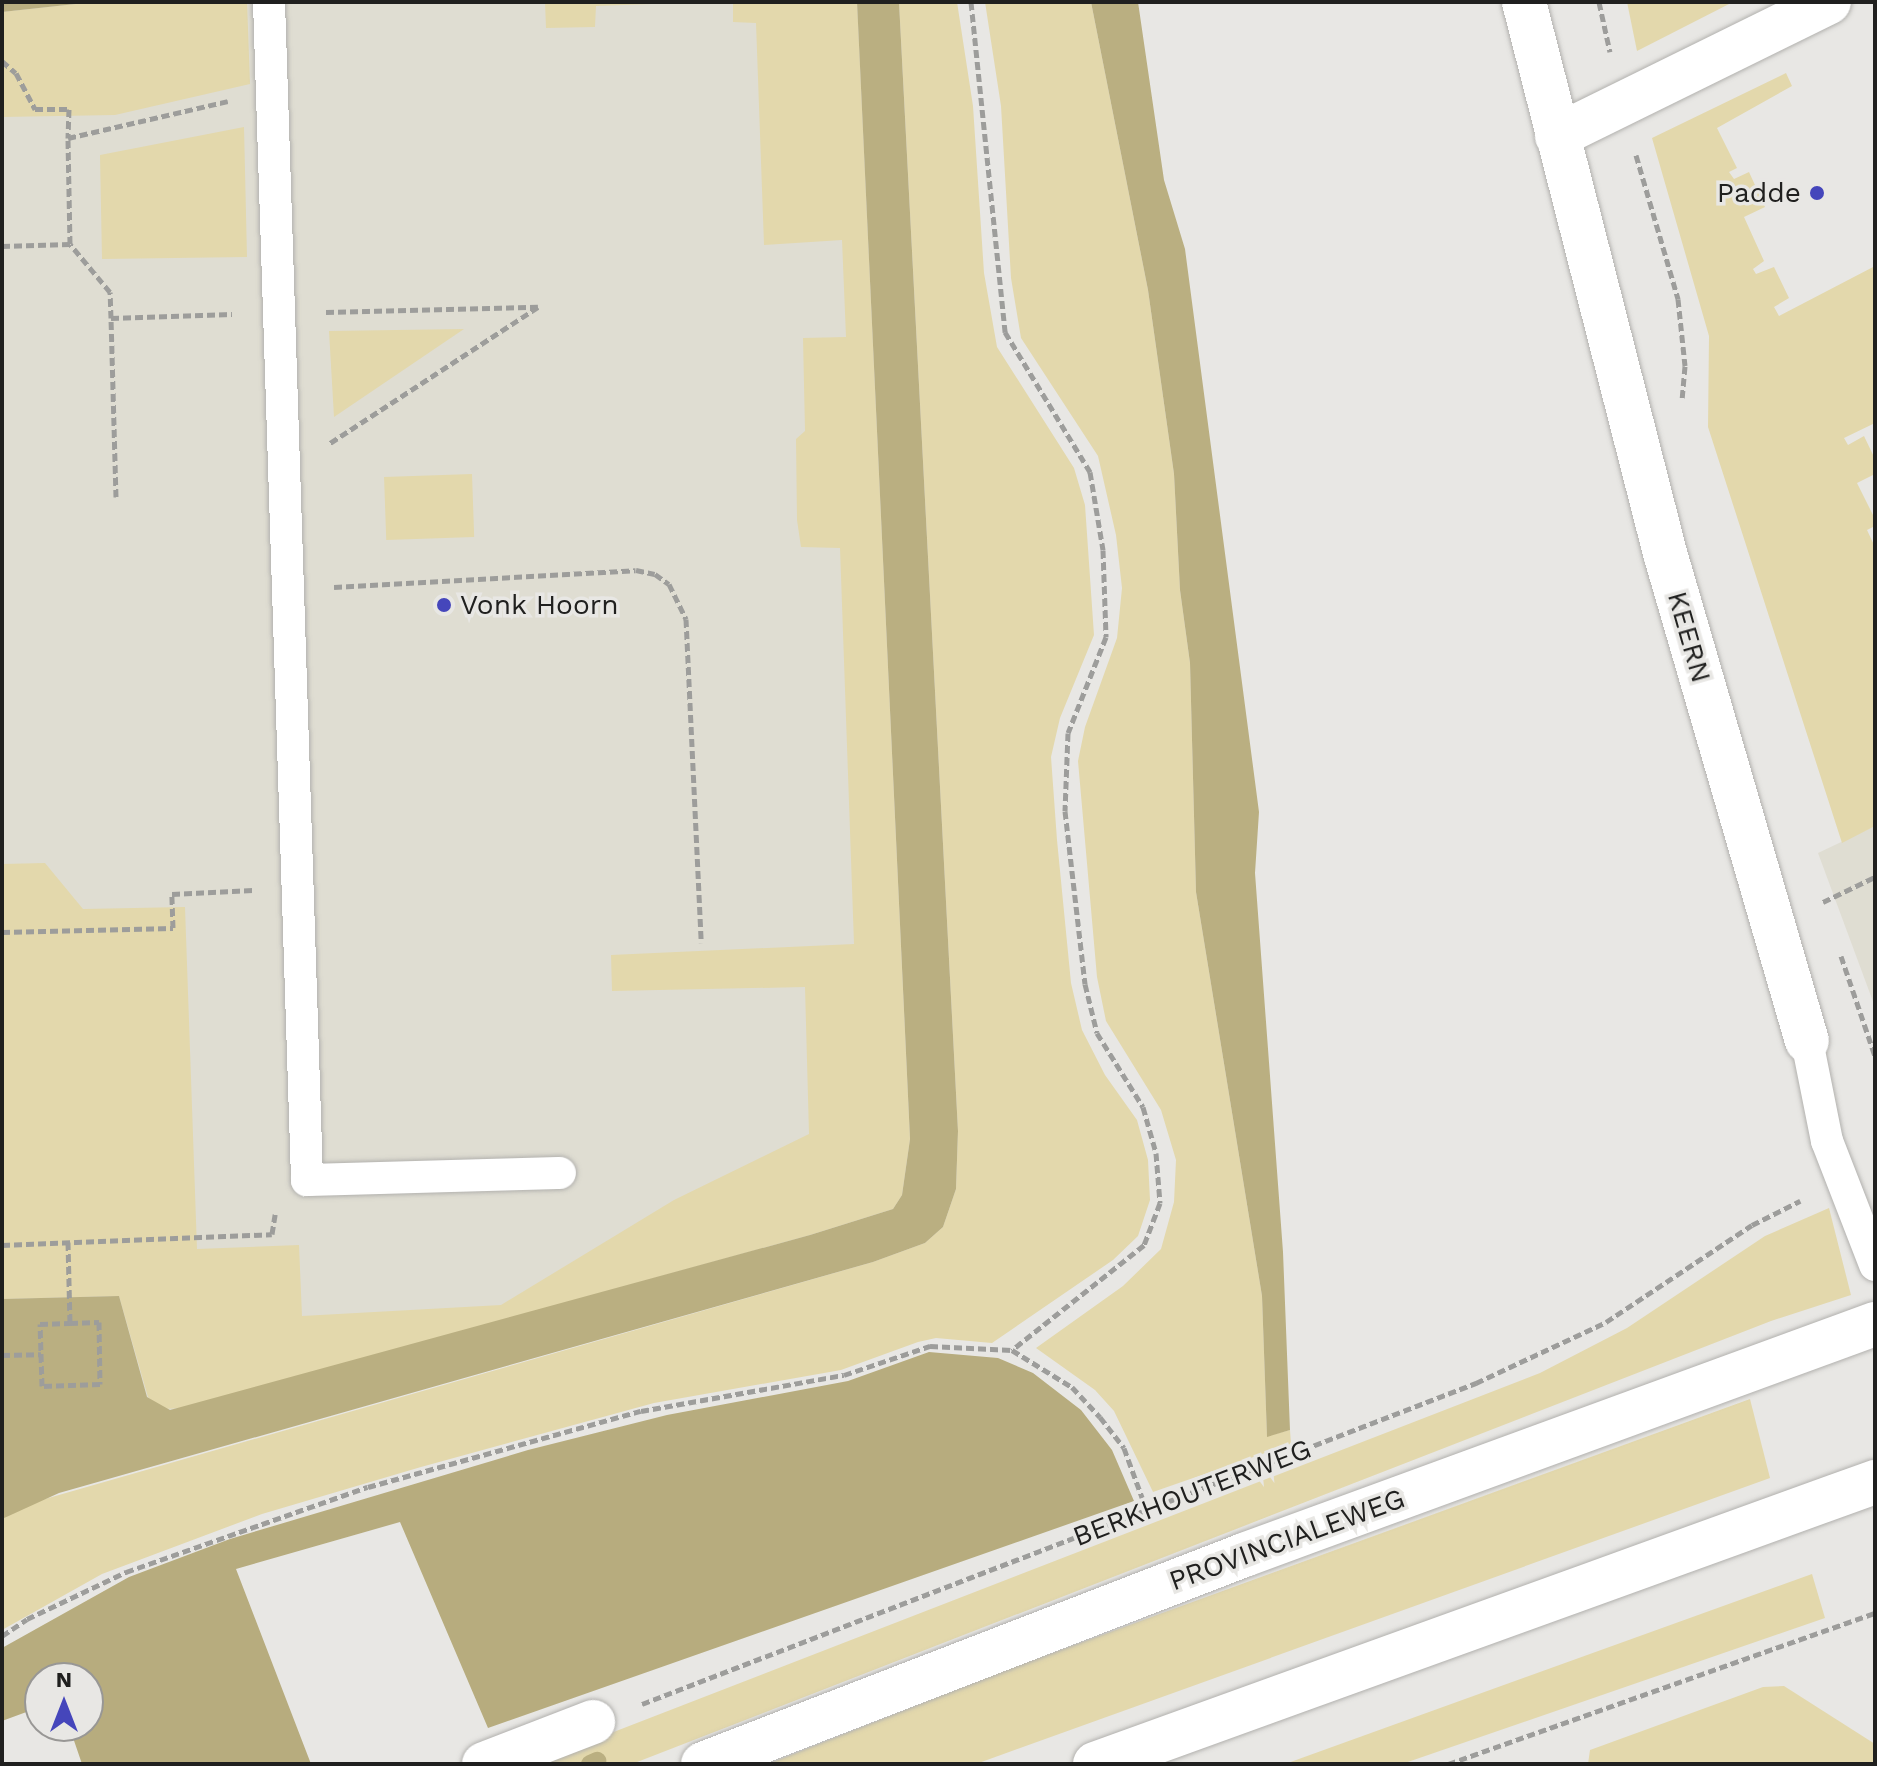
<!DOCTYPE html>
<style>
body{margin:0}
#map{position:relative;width:1877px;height:1766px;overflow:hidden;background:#e8e7e4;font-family:"Work Sans",sans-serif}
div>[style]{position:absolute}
.built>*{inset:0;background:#dfddd2}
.green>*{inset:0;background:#e3d8ac;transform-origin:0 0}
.forest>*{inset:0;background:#b7ac7e}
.water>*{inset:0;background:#baaf81}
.stream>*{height:18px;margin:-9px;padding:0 9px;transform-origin:9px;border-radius:9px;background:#baaf81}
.path>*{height:5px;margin-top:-2.5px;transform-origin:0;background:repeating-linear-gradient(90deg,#9d9d9b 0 8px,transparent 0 12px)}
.roads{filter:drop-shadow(0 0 2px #b2b1ae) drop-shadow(0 0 2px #b2b1ae)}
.lane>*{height:32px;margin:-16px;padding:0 16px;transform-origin:16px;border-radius:16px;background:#fff}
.street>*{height:44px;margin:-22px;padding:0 22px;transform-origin:22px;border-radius:22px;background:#fff}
.secondary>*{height:44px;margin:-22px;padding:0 22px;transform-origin:22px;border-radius:22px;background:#fff}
.dots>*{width:22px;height:22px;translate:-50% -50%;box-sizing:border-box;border:4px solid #e8e7e4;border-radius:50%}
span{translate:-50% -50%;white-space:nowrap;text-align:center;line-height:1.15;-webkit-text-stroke:7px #e8e7e4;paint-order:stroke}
.poi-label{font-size:28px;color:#20201f}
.right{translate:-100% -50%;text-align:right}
.left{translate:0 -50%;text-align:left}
.street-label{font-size:28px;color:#20201f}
.frame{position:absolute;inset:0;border:4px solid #20201f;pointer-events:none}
.north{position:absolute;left:24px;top:1662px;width:80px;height:80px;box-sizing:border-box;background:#e8e7e4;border:2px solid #989795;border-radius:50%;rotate:0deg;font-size:22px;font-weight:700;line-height:32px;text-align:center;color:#20201f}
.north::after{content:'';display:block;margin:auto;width:28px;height:36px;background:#4546bb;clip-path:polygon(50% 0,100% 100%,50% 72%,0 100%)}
</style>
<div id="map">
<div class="built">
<div style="clip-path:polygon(94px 2px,857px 2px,900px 947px,810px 1235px,2px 1457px,2px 12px)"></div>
<div style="clip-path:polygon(1875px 826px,1875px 1007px,1818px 853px)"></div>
</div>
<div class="green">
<div style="clip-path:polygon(94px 2px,247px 2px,250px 84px,115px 115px,2px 117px,2px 12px)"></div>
<div style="clip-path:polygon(545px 2px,707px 2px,596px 6px,595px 27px,546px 28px)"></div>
<div style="clip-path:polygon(733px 2px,857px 2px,910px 1139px,902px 1195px,893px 1209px,810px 1235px,185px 1408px,162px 1409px,148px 1397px,119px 1296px,2px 1299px,2px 864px,45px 863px,83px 909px,185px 907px,197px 1249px,299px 1245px,302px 1316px,501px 1305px,674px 1200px,809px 1134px,805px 987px,612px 991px,611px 955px,854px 944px,840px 548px,801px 547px,797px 520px,796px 439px,805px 431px,803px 338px,846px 337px,842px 240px,764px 245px,756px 23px,733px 22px)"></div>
<div style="clip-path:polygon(899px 2px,957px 2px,973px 106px,984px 273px,997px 347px,1074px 468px,1085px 505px,1094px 635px,1060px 718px,1051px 757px,1057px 840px,1071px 983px,1082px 1030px,1105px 1075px,1137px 1120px,1148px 1160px,1150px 1200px,1138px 1236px,1113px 1260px,992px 1343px,936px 1338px,918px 1342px,841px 1370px,654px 1403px,421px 1467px,262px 1514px,102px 1574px,2px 1630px,2px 1519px,31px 1503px,873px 1262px,925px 1243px,943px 1227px,956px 1189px,958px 1131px)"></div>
<div style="clip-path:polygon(985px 2px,1091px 2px,1148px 290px,1174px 474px,1180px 590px,1190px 663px,1196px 892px,1262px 1296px,1267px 1436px,1290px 1430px,1291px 1444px,1153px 1492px,1114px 1411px,1095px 1390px,1036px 1348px,1123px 1286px,1161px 1249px,1174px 1202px,1176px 1160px,1161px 1110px,1106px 1021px,1097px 977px,1078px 761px,1085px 727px,1117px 638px,1122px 588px,1116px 535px,1098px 456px,1021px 338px,1011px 278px,1001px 106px)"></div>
<div style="clip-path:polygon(1627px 2px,1733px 2px,1637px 51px)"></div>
<div style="clip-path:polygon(1786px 73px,1792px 86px,1717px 128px,1737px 168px,1729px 172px,1734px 179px,1749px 172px,1765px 207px,1744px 217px,1764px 261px,1753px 269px,1756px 274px,1774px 267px,1789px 298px,1774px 307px,1779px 316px,1875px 266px,1875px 423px,1844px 438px,1848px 445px,1864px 436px,1875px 459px,1875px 474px,1857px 483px,1875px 519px,1875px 526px,1867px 530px,1875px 547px,1875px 826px,1842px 843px,1708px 427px,1709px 336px,1652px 138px)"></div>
<div style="clip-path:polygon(244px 127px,247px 257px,102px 259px,100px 155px)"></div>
<div style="clip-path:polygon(464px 329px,334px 417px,329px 331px)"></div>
<div style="left:472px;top:474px;width:63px;height:88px;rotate:88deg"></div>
<div style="clip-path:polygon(1829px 1208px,1851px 1295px,1771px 1321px,632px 1764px,531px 1764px,1540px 1373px,1627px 1328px,1765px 1236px)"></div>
<div style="clip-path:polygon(1750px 1399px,1770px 1478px,976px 1764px,768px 1764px,1017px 1666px)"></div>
<div style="clip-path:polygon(1812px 1574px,1825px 1618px,1402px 1764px,1285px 1764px)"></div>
<div style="clip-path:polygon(1784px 1686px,1875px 1744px,1875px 1764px,1588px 1764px,1590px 1750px,1763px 1687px)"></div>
</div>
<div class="forest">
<div style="clip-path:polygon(929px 1352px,998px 1358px,1033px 1373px,1081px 1410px,1112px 1450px,1134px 1501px,488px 1728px,400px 1522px,236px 1569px,311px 1764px,82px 1764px,69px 1726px,88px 1726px,88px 1678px,40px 1678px,40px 1707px,2px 1721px,2px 1648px,129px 1577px,230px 1539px,528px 1450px,667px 1415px,848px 1381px)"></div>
</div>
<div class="water">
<div style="clip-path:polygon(2px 2px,94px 2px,2px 12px)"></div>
<div style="clip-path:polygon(857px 2px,899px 2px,958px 1131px,956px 1189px,943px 1227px,925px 1243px,873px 1262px,59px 1493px,2px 1519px,2px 1299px,119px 1296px,147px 1397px,170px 1410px,810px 1235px,893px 1209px,902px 1195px,910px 1139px)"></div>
<div style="clip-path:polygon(1091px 2px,1138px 2px,1164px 180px,1185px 249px,1259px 812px,1255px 873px,1283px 1252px,1290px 1430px,1267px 1437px,1262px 1296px,1196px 892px,1190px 663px,1180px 590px,1174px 474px,1148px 290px)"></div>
</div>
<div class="stream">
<div style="left:590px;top:1764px;width:8px;rotate:-23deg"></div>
</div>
<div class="path">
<div style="left:971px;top:2px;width:332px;rotate:84.1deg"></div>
<div style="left:1005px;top:332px;width:164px;rotate:58.7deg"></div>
<div style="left:1090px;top:472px;width:79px;rotate:80.5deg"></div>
<div style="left:1103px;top:550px;width:87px;rotate:88deg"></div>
<div style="left:1106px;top:637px;width:103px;rotate:111.6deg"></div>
<div style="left:1068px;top:733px;width:78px;rotate:92.2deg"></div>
<div style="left:1065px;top:811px;width:174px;rotate:83.4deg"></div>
<div style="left:1085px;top:984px;width:50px;rotate:76.2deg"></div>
<div style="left:1097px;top:1033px;width:87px;rotate:58.1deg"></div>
<div style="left:1143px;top:1107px;width:48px;rotate:74.2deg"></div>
<div style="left:1156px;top:1153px;width:50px;rotate:85.4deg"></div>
<div style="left:1160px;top:1203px;width:45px;rotate:110.9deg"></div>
<div style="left:1144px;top:1245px;width:169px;rotate:141.5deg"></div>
<div style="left:1012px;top:1350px;width:70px;rotate:31.7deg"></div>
<div style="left:1072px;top:1387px;width:41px;rotate:47deg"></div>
<div style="left:1100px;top:1417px;width:39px;rotate:52deg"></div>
<div style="left:1124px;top:1448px;width:67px;rotate:69.9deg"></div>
<div style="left:1599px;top:2px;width:51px;rotate:77.6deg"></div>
<div style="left:2px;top:61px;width:18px;rotate:41deg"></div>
<div style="left:16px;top:73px;width:41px;rotate:62.2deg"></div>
<div style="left:35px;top:109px;width:34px"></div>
<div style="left:69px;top:109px;width:29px;rotate:92deg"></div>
<div style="left:1636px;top:155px;width:150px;rotate:73.7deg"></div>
<div style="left:1678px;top:299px;width:67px;rotate:84deg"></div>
<div style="left:1685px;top:366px;width:32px;rotate:95deg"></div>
<div style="left:2px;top:246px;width:68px;rotate:-1.7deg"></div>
<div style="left:326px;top:312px;width:212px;rotate:-1.4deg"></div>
<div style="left:538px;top:307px;width:250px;rotate:146.8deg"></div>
<div style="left:111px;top:318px;width:26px;rotate:-92deg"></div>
<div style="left:110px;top:292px;width:62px;rotate:-129.8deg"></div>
<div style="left:70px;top:244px;width:106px;rotate:-91.1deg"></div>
<div style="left:68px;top:138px;width:164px;rotate:-13deg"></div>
<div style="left:116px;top:497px;width:179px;rotate:-91.6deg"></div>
<div style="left:111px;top:318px;width:121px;rotate:-1.9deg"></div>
<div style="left:334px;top:587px;width:302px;rotate:-3.2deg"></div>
<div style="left:636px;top:570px;width:19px;rotate:12deg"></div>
<div style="left:655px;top:574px;width:17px;rotate:36deg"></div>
<div style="left:669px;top:584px;width:39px;rotate:64deg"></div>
<div style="left:686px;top:619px;width:324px;rotate:87.3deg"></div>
<div style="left:1823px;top:902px;width:58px;rotate:-25.7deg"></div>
<div style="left:2px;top:932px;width:171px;rotate:-1.3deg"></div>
<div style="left:173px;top:928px;width:34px;rotate:-92deg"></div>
<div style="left:172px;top:894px;width:81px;rotate:-2.8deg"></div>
<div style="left:1841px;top:956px;width:106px;rotate:71.2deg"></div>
<div style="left:68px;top:1242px;width:81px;rotate:88.6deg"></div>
<div style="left:70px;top:1323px;width:29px;rotate:-2deg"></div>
<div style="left:99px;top:1322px;width:62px;rotate:89.1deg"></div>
<div style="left:100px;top:1384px;width:58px;rotate:178deg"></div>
<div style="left:42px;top:1386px;width:62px;rotate:-91.8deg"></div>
<div style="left:40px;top:1324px;width:30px;rotate:-2deg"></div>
<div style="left:2px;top:1245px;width:270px;rotate:-2.3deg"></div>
<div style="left:272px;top:1234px;width:20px;rotate:-81deg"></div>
<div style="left:2px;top:1355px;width:39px;rotate:-1deg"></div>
<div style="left:2px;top:1636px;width:30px;rotate:-34deg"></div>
<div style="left:27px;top:1619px;width:110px;rotate:-25.4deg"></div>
<div style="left:126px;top:1572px;width:256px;rotate:-19.4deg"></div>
<div style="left:368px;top:1487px;width:283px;rotate:-15.6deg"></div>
<div style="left:641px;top:1411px;width:206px;rotate:-10.1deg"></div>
<div style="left:844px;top:1375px;width:91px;rotate:-18.6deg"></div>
<div style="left:930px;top:1346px;width:82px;rotate:2.8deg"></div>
<div style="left:642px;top:1704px;width:894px;rotate:-21.05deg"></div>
<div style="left:1476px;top:1383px;width:144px;rotate:-25.1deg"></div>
<div style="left:1606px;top:1322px;width:175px;rotate:-33.6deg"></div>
<div style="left:1752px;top:1225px;width:54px;rotate:-26.6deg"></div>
<div style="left:1448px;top:1764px;width:453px;rotate:-19.5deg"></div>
</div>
<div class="roads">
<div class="lane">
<div style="left:269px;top:2px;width:1179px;rotate:88.15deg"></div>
<div style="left:307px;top:1180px;width:253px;rotate:-1.6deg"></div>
<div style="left:1807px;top:1041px;width:102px;rotate:78.7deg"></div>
<div style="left:1827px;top:1141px;width:133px;rotate:68.8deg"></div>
</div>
<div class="street">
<div style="left:1524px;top:2px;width:569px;rotate:75.65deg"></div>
<div style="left:1665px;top:553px;width:508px;rotate:73.78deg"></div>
<div style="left:1557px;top:136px;width:303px;rotate:-26.2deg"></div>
<div style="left:484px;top:1764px;width:117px;rotate:-21.1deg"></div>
</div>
<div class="secondary">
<div style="left:703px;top:1764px;width:580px;rotate:-21.12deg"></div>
<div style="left:1244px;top:1555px;width:672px;rotate:-20.11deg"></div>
<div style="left:1095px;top:1764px;width:829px;rotate:-19.88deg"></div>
</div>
</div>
<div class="dots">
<div style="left:1817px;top:193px;background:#4546bb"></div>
<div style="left:444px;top:605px;background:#4546bb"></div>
</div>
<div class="poi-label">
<span class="right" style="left:1801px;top:193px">Padde</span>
<span class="left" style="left:460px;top:605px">Vonk Hoorn</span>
</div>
<div class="street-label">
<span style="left:1689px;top:637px;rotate:74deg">KEERN</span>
<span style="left:1192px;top:1493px;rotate:-21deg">BERKHOUTERWEG</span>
<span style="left:1287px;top:1540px;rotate:-20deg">PROVINCIALEWEG</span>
</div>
<div class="frame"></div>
<div class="north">N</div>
</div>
